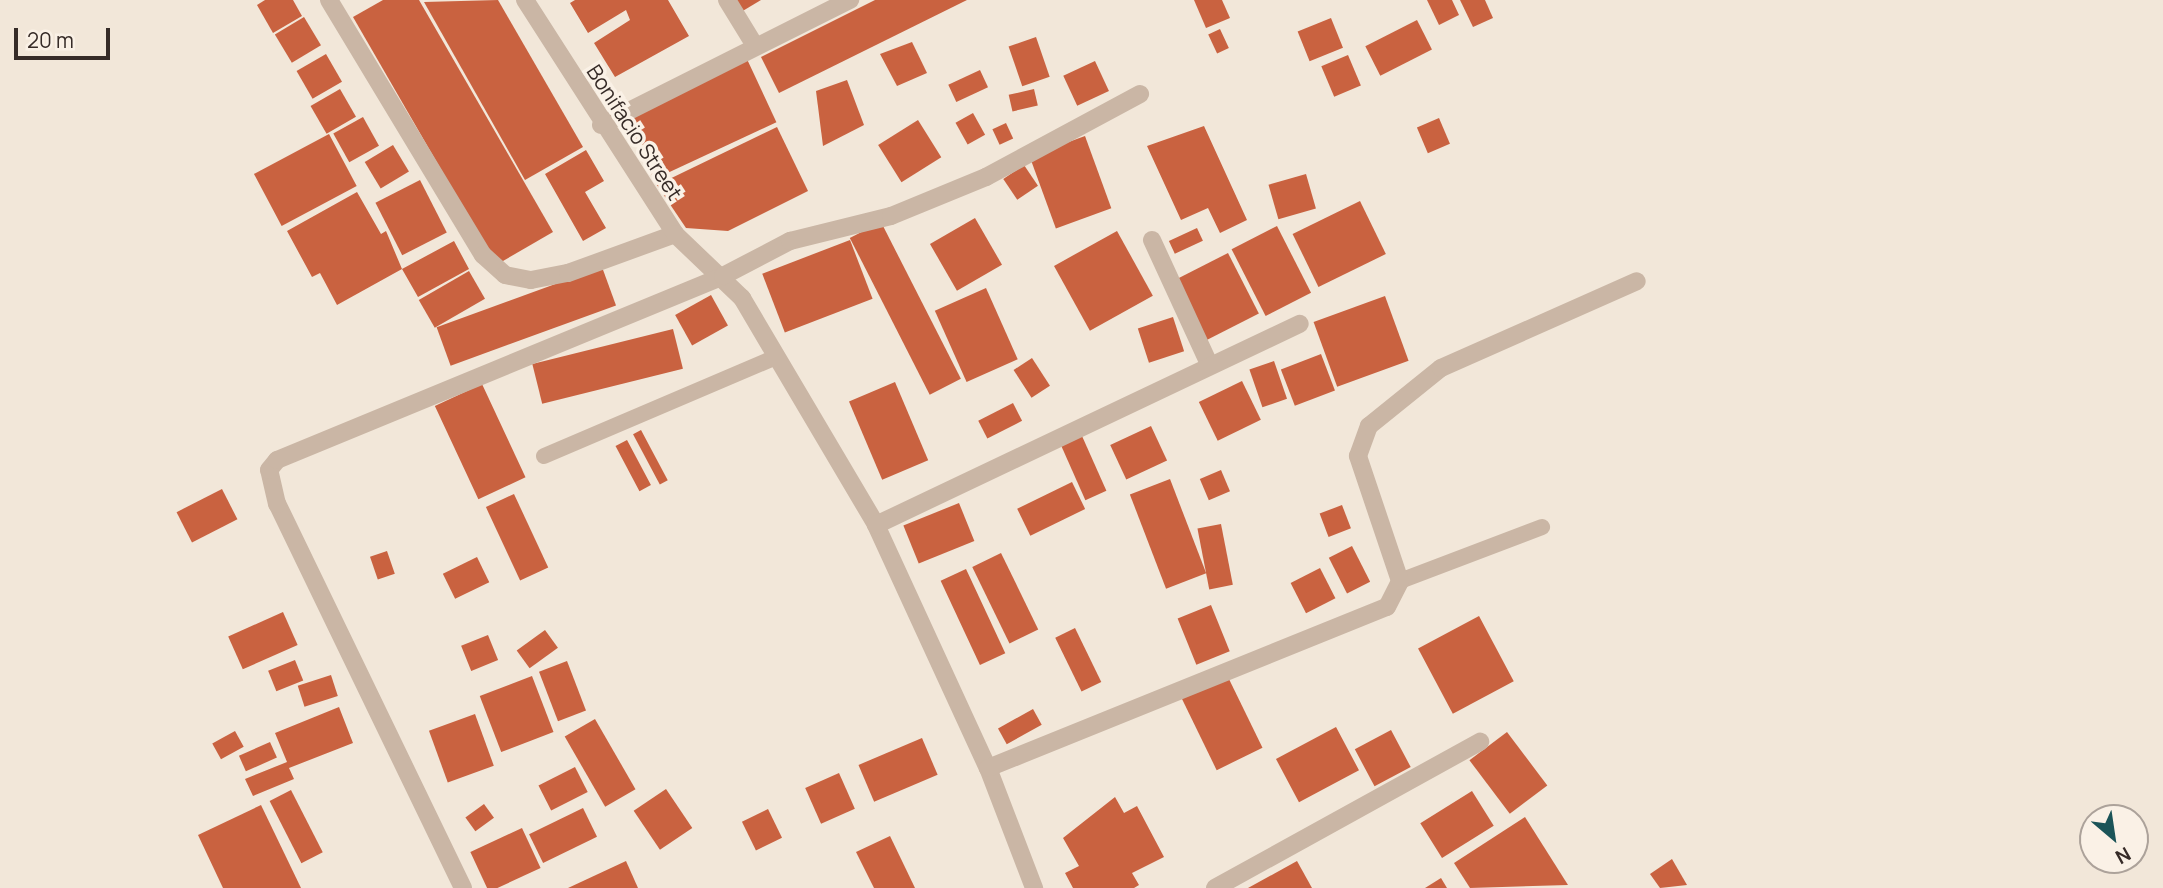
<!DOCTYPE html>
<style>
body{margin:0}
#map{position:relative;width:2163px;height:888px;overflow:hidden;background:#f2e7d9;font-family:Manrope,sans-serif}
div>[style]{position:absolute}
.building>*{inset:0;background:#c96240;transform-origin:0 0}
.lane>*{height:16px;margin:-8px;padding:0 8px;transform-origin:8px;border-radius:8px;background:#cab6a5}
.street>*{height:18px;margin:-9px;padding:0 9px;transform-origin:9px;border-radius:9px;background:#cab6a5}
span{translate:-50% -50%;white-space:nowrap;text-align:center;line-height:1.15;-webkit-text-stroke:7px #faf1e6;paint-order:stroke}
.street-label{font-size:21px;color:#362b27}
.north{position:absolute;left:2079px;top:804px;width:70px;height:70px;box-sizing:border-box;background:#faf1e6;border:2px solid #aca29a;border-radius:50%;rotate:151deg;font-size:19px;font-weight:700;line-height:28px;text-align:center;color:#362b27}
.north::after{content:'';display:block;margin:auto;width:24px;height:32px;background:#1b5458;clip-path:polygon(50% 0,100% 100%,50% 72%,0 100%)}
.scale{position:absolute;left:14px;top:28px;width:96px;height:32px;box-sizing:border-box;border:4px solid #362b27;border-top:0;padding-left:9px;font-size:21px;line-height:24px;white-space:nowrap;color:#362b27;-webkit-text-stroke:5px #faf1e6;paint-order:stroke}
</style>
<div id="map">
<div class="building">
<div style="clip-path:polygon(265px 0,293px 0,302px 16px,273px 33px,257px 5px)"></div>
<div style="clip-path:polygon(383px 0,419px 0,553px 232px,496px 265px,353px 17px)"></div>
<div style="clip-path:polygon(498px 0,583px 147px,525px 180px,424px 2px)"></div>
<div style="clip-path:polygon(575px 0,668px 0,689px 36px,615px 77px,594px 43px,630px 20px,626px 10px,588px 33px,570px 3px)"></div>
<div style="clip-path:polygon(734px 0,761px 0,741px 12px)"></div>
<div style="clip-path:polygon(875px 0,967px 0,779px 93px,761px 57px)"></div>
<div style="clip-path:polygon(1194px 0,1222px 0,1230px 18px,1206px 28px)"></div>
<div style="clip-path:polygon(1427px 0,1452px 0,1459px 15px,1439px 25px)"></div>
<div style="clip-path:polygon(1460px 0,1485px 0,1493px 18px,1473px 27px)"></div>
<div style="left:304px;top:17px;width:33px;height:34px;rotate:59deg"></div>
<div style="left:1331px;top:18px;width:32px;height:36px;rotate:68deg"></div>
<div style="left:1417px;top:20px;width:33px;height:58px;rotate:63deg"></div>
<div style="left:1220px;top:29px;width:21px;height:13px;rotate:65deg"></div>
<div style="left:1036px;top:37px;width:42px;height:29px;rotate:71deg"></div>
<div style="clip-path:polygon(912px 42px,927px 73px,897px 86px,880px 54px)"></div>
<div style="left:326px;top:54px;width:32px;height:34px;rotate:60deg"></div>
<div style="left:1348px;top:55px;width:33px;height:29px;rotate:67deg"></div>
<div style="left:746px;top:57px;width:72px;height:135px;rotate:65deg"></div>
<div style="left:1095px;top:61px;width:33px;height:35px;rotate:65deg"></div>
<div style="left:980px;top:70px;width:19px;height:35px;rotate:65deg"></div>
<div style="clip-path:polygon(847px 80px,864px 125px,823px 146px,816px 91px)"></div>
<div style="left:340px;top:89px;width:32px;height:34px;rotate:60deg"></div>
<div style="left:1034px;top:89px;width:17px;height:26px;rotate:77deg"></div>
<div style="left:973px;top:113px;width:25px;height:20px;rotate:61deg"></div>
<div style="left:363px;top:117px;width:33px;height:34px;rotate:61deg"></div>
<div style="left:1439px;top:118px;width:28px;height:24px;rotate:67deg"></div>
<div style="left:918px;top:120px;width:44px;height:47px;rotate:58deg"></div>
<div style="left:1006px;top:123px;width:17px;height:15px;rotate:65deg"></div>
<div style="clip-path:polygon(1204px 126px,1247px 220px,1220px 233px,1208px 208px,1181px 220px,1147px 146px)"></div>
<div style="clip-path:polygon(777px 127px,808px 191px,728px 231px,686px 228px,657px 185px)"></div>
<div style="left:329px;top:134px;width:59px;height:85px;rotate:62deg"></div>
<div style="left:1085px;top:136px;width:77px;height:59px;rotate:70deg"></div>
<div style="left:393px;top:145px;width:31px;height:33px;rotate:59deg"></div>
<div style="clip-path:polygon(586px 150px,604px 181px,585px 192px,606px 228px,583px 241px,545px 174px)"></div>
<div style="left:1024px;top:165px;width:25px;height:25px;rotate:56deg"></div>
<div style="left:1306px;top:174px;width:36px;height:39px;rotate:74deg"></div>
<div style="left:420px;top:180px;width:59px;height:50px;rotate:63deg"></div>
<div style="clip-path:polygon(357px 192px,381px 234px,386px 231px,402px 269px,454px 241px,469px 269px,418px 297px,402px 269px,337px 305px,320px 273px,312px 277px,287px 231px)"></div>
<div style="left:1360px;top:201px;width:59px;height:75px;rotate:64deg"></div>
<div style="left:975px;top:218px;width:54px;height:52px;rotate:60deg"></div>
<div style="left:881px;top:222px;width:176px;height:35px;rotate:63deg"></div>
<div style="left:1277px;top:226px;width:75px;height:51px;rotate:63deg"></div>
<div style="left:1197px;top:228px;width:14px;height:31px;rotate:65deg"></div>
<div style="left:1117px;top:231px;width:74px;height:72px;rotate:61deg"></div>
<div style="left:850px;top:240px;width:63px;height:94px;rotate:69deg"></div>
<div style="left:1228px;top:253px;width:68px;height:59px;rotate:63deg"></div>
<div style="left:602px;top:267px;width:41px;height:176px;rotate:70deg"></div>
<div style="left:469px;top:271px;width:32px;height:58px;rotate:60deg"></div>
<div style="left:986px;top:288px;width:78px;height:56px;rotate:66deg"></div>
<div style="left:711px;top:295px;width:35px;height:41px;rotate:61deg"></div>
<div style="left:1385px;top:296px;width:69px;height:76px;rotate:70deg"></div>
<div style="left:1173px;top:317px;width:36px;height:37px;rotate:72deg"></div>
<div style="left:673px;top:329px;width:41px;height:145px;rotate:76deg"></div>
<div style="left:1321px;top:354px;width:39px;height:43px;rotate:69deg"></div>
<div style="left:1032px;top:358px;width:33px;height:22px;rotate:57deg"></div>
<div style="left:1274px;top:361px;width:40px;height:26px;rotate:71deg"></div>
<div style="left:1242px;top:381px;width:43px;height:48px;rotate:64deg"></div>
<div style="left:895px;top:382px;width:85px;height:50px;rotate:67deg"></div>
<div style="left:482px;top:384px;width:103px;height:52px;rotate:65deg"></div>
<div style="left:1013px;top:403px;width:20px;height:39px;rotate:63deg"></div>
<div style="left:1151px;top:426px;width:38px;height:45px;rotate:65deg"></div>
<div style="left:641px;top:430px;width:57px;height:9px;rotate:62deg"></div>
<div style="left:1082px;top:436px;width:60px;height:23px;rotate:66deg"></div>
<div style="left:627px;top:440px;width:51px;height:13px;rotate:62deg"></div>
<div style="left:1221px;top:470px;width:23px;height:23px;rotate:67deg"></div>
<div style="left:1170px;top:479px;width:101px;height:43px;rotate:69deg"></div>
<div style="left:1072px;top:482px;width:30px;height:61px;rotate:64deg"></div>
<div style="left:222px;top:489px;width:34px;height:51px;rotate:63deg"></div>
<div style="left:514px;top:494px;width:81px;height:31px;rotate:65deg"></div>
<div style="left:959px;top:503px;width:41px;height:60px;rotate:68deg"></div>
<div style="left:1342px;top:505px;width:25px;height:24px;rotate:69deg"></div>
<div style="left:1221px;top:524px;width:62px;height:24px;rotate:79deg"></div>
<div style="left:1352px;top:546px;width:40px;height:26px;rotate:63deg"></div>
<div style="left:387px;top:551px;width:24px;height:18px;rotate:71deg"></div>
<div style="left:1001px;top:553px;width:85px;height:32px;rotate:64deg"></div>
<div style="left:477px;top:557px;width:28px;height:38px;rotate:64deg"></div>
<div style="left:1320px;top:568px;width:34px;height:33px;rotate:63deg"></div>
<div style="left:966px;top:569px;width:93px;height:28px;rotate:65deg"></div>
<div style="left:1211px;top:605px;width:50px;height:36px;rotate:68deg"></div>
<div style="left:283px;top:612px;width:36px;height:60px;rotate:66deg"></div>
<div style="left:1479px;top:616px;width:74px;height:69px;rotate:62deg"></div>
<div style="left:1075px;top:628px;width:60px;height:22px;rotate:64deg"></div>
<div style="left:545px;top:630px;width:22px;height:35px;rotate:54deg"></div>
<div style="left:488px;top:635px;width:27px;height:29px;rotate:68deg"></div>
<div style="left:295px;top:660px;width:22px;height:29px;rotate:68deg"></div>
<div style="left:567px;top:661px;width:53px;height:30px;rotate:69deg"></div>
<div style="left:331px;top:675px;width:22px;height:35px;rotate:72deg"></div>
<div style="left:1227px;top:675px;width:81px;height:51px;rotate:64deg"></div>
<div style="left:532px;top:676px;width:60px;height:56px;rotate:69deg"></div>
<div style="clip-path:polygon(339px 707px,353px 743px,289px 768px,294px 779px,253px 796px,245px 779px,287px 762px,275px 733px)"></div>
<div style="left:1033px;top:709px;width:18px;height:40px;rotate:61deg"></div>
<div style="left:475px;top:714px;width:55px;height:49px;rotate:70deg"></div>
<div style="left:595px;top:719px;width:81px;height:35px;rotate:60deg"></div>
<div style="left:1336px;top:727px;width:49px;height:68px;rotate:62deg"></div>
<div style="left:1391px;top:730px;width:42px;height:41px;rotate:62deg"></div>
<div style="left:235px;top:731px;width:18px;height:26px;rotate:61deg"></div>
<div style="left:1507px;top:732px;width:67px;height:47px;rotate:53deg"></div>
<div style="left:922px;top:738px;width:40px;height:69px;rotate:67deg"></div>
<div style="left:270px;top:742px;width:17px;height:34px;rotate:66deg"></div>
<div style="left:575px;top:767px;width:28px;height:41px;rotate:63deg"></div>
<div style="left:839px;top:773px;width:39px;height:37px;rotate:66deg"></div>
<div style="left:666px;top:789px;width:47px;height:39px;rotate:56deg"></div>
<div style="left:291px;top:790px;width:70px;height:24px;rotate:63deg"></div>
<div style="left:1472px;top:791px;width:41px;height:61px;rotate:58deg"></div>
<div style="clip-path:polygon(1115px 797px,1124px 813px,1137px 806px,1164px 857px,1132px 873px,1139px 885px,1134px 888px,1073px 888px,1065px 873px,1079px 866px,1063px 838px)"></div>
<div style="left:484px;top:804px;width:17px;height:23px;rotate:54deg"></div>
<div style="clip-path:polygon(261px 805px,301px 888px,223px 888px,198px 835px)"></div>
<div style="left:583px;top:808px;width:32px;height:60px;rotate:64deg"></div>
<div style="left:768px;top:809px;width:32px;height:29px;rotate:64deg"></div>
<div style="clip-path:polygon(1525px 817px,1568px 885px,1470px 888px,1454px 863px)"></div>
<div style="left:522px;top:828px;width:44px;height:57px;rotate:65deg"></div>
<div style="clip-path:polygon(890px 836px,915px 888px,874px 888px,856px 852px)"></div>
<div style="clip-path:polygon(1672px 859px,1687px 885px,1660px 888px,1650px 874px)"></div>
<div style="clip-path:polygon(626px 861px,638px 888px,568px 888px)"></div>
<div style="clip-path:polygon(1297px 861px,1312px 888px,1248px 888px)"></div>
<div style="clip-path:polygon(1441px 878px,1447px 888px,1425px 888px)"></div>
</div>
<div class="lane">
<div style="left:544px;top:456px;width:252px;rotate:-23.1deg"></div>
<div style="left:1400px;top:581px;width:152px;rotate:-20.8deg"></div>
</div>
<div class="street">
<div style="left:329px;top:0;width:298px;rotate:58.9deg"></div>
<div style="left:483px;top:255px;width:30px;rotate:42deg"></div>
<div style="left:505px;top:275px;width:26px;rotate:11deg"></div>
<div style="left:531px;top:280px;width:38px;rotate:-11deg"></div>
<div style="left:568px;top:273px;width:114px;rotate:-20deg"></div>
<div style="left:525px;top:0;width:278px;rotate:57.3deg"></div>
<div style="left:675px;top:234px;width:93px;rotate:43.7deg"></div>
<div style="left:742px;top:298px;width:264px;rotate:59.4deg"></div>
<div style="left:876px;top:525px;width:268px;rotate:65.3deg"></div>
<div style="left:988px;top:768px;width:129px;rotate:69deg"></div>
<div style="left:727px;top:0;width:52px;rotate:58.5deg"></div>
<div style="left:601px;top:125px;width:279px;rotate:-26.7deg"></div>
<div style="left:1152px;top:240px;width:136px;rotate:65.3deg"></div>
<div style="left:876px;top:525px;width:469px;rotate:-25.4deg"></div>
<div style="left:988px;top:768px;width:430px;rotate:-22deg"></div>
<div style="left:1387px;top:607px;width:29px;rotate:-63deg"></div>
<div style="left:1400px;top:581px;width:132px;rotate:-108.6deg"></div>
<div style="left:1358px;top:456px;width:32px;rotate:-70deg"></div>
<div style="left:1369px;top:426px;width:92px;rotate:-38.9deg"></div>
<div style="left:1441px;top:368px;width:214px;rotate:-23.9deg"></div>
<div style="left:463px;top:888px;width:427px;rotate:-115.8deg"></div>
<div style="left:277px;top:504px;width:35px;rotate:-103deg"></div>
<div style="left:269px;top:470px;width:13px;rotate:-51deg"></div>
<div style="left:277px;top:460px;width:482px;rotate:-22.4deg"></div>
<div style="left:723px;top:276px;width:76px;rotate:-27.6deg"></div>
<div style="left:790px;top:241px;width:104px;rotate:-13.9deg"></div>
<div style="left:891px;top:216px;width:103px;rotate:-22.3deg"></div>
<div style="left:986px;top:177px;width:175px;rotate:-28.3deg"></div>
<div style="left:1215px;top:888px;width:303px;rotate:-28.9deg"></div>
</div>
<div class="street-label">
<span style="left:635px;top:132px;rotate:57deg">Bonifacio Street</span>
</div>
<div class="north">N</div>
<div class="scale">20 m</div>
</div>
